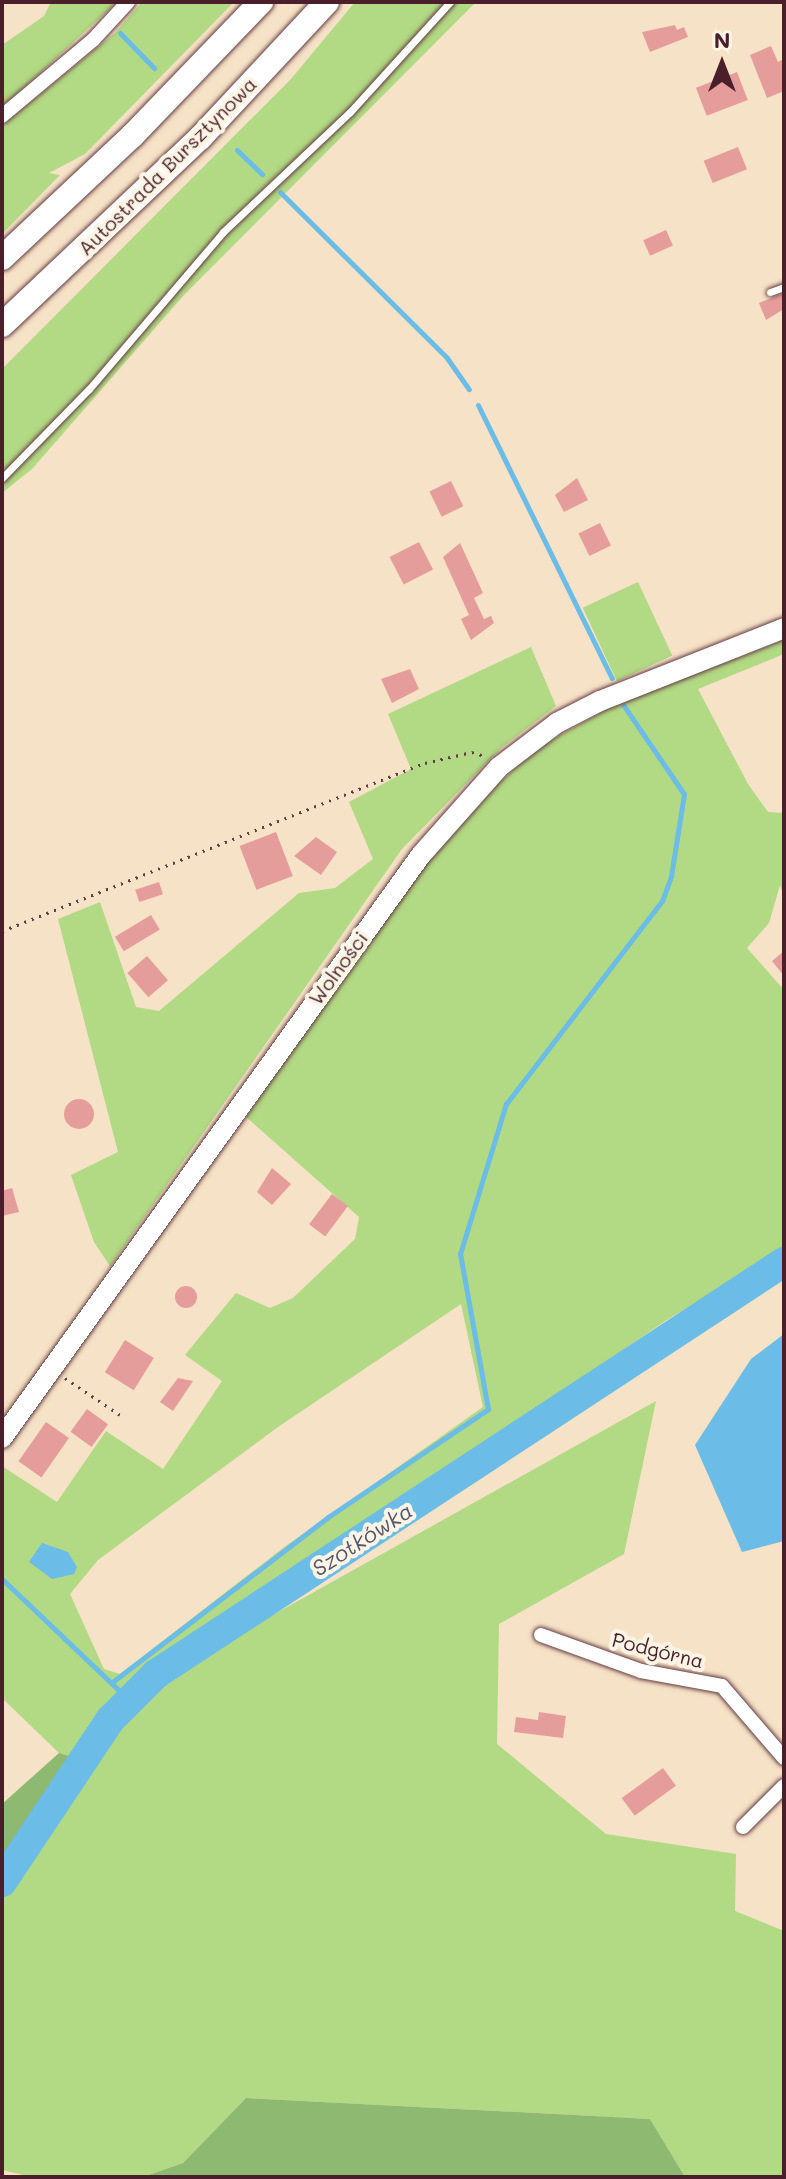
<!DOCTYPE html>
<meta charset="utf-8">
<style>
body{margin:0}
#map{position:relative;width:786px;height:2179px;overflow:hidden;background:#f6e2c6;font-family:Mali,sans-serif}
div>[style]{position:absolute}
.green>*{inset:0;background:#b2d983;transform-origin:0 0}
.forest>*{inset:0;background:#8db971}
.water>*{inset:0;background:#6bbce6}
.stream>*{height:5px;margin:-2.5px;padding:0 2.5px;transform-origin:2.5px;border-radius:2.5px;background:#6bbce6}
.river>*{height:30px;margin:-15px;padding:0 15px;transform-origin:15px;border-radius:15px;background:#6bbce6}
.building>*{inset:0;background:#e59d9b;transform-origin:0 0}
.round{border-radius:50%}
.path>*{height:3px;margin-top:-1.5px;transform-origin:0;background:repeating-linear-gradient(90deg,#643c42 0 2px,transparent 0 8px)}
.roads{filter:drop-shadow(0 0 2px #643c42) drop-shadow(0 0 2px #643c42)}
.lane>*{height:7px;margin:-3.5px;padding:0 3.5px;transform-origin:3.5px;border-radius:3.5px;background:#fff}
.street>*{height:14px;margin:-7px;padding:0 7px;transform-origin:7px;border-radius:7px;background:#fff}
.secondary>*{height:20px;margin:-10px;padding:0 10px;transform-origin:10px;border-radius:10px;background:#fff}
.highway>*{height:24px;margin:-12px;padding:0 12px;transform-origin:12px;border-radius:12px;background:#fff}
span{translate:-50% -50%;white-space:nowrap;text-align:center;line-height:1.15;-webkit-text-stroke:8px #fcf5e5;paint-order:stroke}
.street-label{font-size:20px;color:#4a1f2b}
.water-label{font-size:22px;color:#56566c;font-style:italic}
.frame{position:absolute;inset:0;border:4px solid #4a1f2b;pointer-events:none}
.north{position:absolute;left:682px;top:24px;width:80px;height:80px;-webkit-text-stroke:6px #fcf5e5;paint-order:stroke;rotate:0deg;font-size:22px;font-weight:700;line-height:32px;text-align:center;color:#4a1f2b}
.north::after{content:'';display:block;margin:auto;width:28px;height:36px;background:#4a1f2b;clip-path:polygon(50% 0,100% 100%,50% 72%,0 100%)}
</style>
<div id="map">
<div class="green">
<div style="clip-path:polygon(51px 2px,117px 2px,2px 108px,2px 45px,44px 16px)"></div>
<div style="clip-path:polygon(142px 2px,234px 2px,85px 154px,49px 173px,60px 175px,2px 234px,2px 126px,115px 33px)"></div>
<div style="clip-path:polygon(355px 2px,476px 2px,183px 296px,32px 469px,2px 493px,2px 369px,291px 79px)"></div>
<div style="left:638px;top:582px;width:81px;height:61px;rotate:65deg"></div>
<div style="clip-path:polygon(evenodd,784px 640px,784px 654px,698px 689px,748px 784px,768px 812px,784px 813px,784px 898px,780px 885px,769px 923px,747px 948px,784px 990px,784px 1249px,665px 1321px,139px 1681px,75px 1758px,59px 1753px,2px 1698px,2px 1466px,57px 1502px,106px 1431px,163px 1469px,222px 1381px,185px 1355px,236px 1293px,270px 1308px,293px 1298px,355px 1239px,359px 1217px,246px 1117px,417px 875px,498px 784px,539px 747px,615px 705px,784px 640px,461px 1304px,483px 1407px,283px 1548px,120px 1674px,104px 1669px,70px 1594px,98px 1560px,278px 1427px,461px 1304px)"></div>
<div style="clip-path:polygon(531px 647px,556px 706px,501px 748px,402px 849px,110px 1266px,94px 1242px,71px 1175px,118px 1152px,58px 919px,100px 902px,136px 1007px,159px 1011px,299px 893px,335px 888px,373px 859px,349px 802px,411px 769px,388px 714px)"></div>
<div style="clip-path:polygon(656px 1401px,624px 1554px,499px 1624px,497px 1744px,606px 1834px,736px 1854px,735px 1911px,784px 1931px,784px 2177px,685px 2177px,650px 2119px,246px 2098px,183px 2163px,143px 2177px,32px 2177px,2px 2170px,2px 1896px,89px 1763px,134px 1708px,187px 1663px)"></div>
</div>
<div class="forest">
<div style="clip-path:polygon(59px 1753px,75px 1758px,2px 1867px,2px 1804px)"></div>
<div style="clip-path:polygon(246px 2098px,650px 2119px,685px 2177px,143px 2177px,183px 2163px)"></div>
</div>
<div class="water">
<div style="clip-path:polygon(784px 1334px,784px 1541px,742px 1552px,695px 1445px,751px 1359px)"></div>
<div style="clip-path:polygon(42px 1543px,68px 1552px,77px 1567px,74px 1574px,52px 1579px,29px 1562px)"></div>
</div>
<div class="stream">
<div style="left:120px;top:33px;width:49px;rotate:45.8deg"></div>
<div style="left:237px;top:150px;width:35px;rotate:44deg"></div>
<div style="left:280px;top:192px;width:235px;rotate:44.8deg"></div>
<div style="left:447px;top:358px;width:38px;rotate:55deg"></div>
<div style="left:478px;top:405px;width:304px;rotate:63.9deg"></div>
<div style="left:2px;top:1579px;width:175px;rotate:43.6deg"></div>
<div style="left:111px;top:1683px;width:273px;rotate:-37.4deg"></div>
<div style="left:328px;top:1517px;width:193px;rotate:-34deg"></div>
<div style="left:488px;top:1409px;width:158px;rotate:-100.2deg"></div>
<div style="left:460px;top:1254px;width:157px;rotate:-73deg"></div>
<div style="left:506px;top:1104px;width:256px;rotate:-52.5deg"></div>
<div style="left:662px;top:901px;width:27px;rotate:-70deg"></div>
<div style="left:671px;top:876px;width:83px;rotate:-81deg"></div>
<div style="left:684px;top:794px;width:107px;rotate:-124.3deg"></div>
</div>
<div class="river">
<div style="left:2px;top:1882px;width:195px;rotate:-56.3deg"></div>
<div style="left:110px;top:1720px;width:65px;rotate:-45deg"></div>
<div style="left:156px;top:1674px;width:751px;rotate:-33.27deg"></div>
</div>
<div class="building">
<div style="clip-path:polygon(675px 25px,677px 30px,684px 27px,688px 37px,650px 52px,642px 32px)"></div>
<div style="clip-path:polygon(771px 46px,778px 62px,784px 59px,784px 91px,767px 98px,750px 55px)"></div>
<div style="left:737px;top:72px;width:30px;height:44px;rotate:69deg"></div>
<div style="left:738px;top:147px;width:24px;height:37px;rotate:68deg"></div>
<div style="left:666px;top:230px;width:17px;height:25px;rotate:66deg"></div>
<div style="clip-path:polygon(784px 293px,784px 309px,766px 320px,759px 303px)"></div>
<div style="clip-path:polygon(577px 478px,588px 500px,564px 512px,555px 495px)"></div>
<div style="left:451px;top:481px;width:28px;height:24px;rotate:64deg"></div>
<div style="left:600px;top:523px;width:25px;height:24px;rotate:64deg"></div>
<div style="left:419px;top:542px;width:31px;height:33px;rotate:63deg"></div>
<div style="clip-path:polygon(460px 543px,483px 593px,474px 598px,484px 619px,491px 616px,494px 623px,471px 640px,461px 619px,469px 615px,443px 557px)"></div>
<div style="clip-path:polygon(410px 669px,419px 689px,392px 703px,381px 679px)"></div>
<div style="left:276px;top:832px;width:47px;height:39px;rotate:69deg"></div>
<div style="clip-path:polygon(316px 837px,337px 852px,321px 875px,294px 856px)"></div>
<div style="left:159px;top:882px;width:13px;height:25px;rotate:72deg"></div>
<div style="left:151px;top:915px;width:17px;height:42px;rotate:59deg"></div>
<div style="clip-path:polygon(784px 951px,784px 976px,772px 961px)"></div>
<div style="left:147px;top:956px;width:32px;height:26px;rotate:49deg"></div>
<div class="round" style="left:64px;top:1099px;width:30px;height:30px"></div>
<div style="clip-path:polygon(272px 1168px,291px 1184px,272px 1205px,257px 1192px)"></div>
<div style="clip-path:polygon(12px 1188px,19px 1212px,2px 1216px,2px 1191px)"></div>
<div style="left:332px;top:1194px;width:20px;height:38px;rotate:37deg"></div>
<div class="round" style="left:175px;top:1286px;width:22px;height:22px"></div>
<div style="left:125px;top:1340px;width:34px;height:38px;rotate:32deg"></div>
<div style="clip-path:polygon(178px 1378px,193px 1381px,173px 1411px,160px 1402px)"></div>
<div style="left:87px;top:1409px;width:26px;height:28px;rotate:36deg"></div>
<div style="left:46px;top:1422px;width:28px;height:48px;rotate:35deg"></div>
<div style="clip-path:polygon(539px 1712px,566px 1716px,563px 1738px,514px 1732px,516px 1717px,538px 1720px)"></div>
<div style="left:663px;top:1768px;width:22px;height:51px;rotate:54deg"></div>
</div>
<div class="path">
<div style="left:2px;top:931px;width:455px;rotate:-21.7deg"></div>
<div style="left:425px;top:763px;width:48px;rotate:-13.2deg"></div>
<div style="left:472px;top:752px;width:13px;rotate:18deg"></div>
<div style="left:65px;top:1378px;width:66px;rotate:33.9deg"></div>
</div>
<div class="roads">
<div class="lane">
<div style="left:770px;top:292px;width:15px;rotate:-20deg"></div>
<div style="left:2px;top:478px;width:124px;rotate:-45.7deg"></div>
<div style="left:89px;top:389px;width:206px;rotate:-49.5deg"></div>
<div style="left:223px;top:232px;width:175px;rotate:-43.4deg"></div>
<div style="left:350px;top:112px;width:149px;rotate:-47.7deg"></div>
</div>
<div class="street">
<div style="left:2px;top:116px;width:119px;rotate:-39.9deg"></div>
<div style="left:93px;top:40px;width:52px;rotate:-47.4deg"></div>
<div style="left:541px;top:1635px;width:106px;rotate:19.8deg"></div>
<div style="left:641px;top:1671px;width:82px;rotate:10.5deg"></div>
<div style="left:722px;top:1686px;width:95px;rotate:49.3deg"></div>
<div style="left:743px;top:1827px;width:58px;rotate:-45deg"></div>
</div>
<div class="secondary">
<div style="left:2px;top:1438px;width:718px;rotate:-54.3deg"></div>
<div style="left:421px;top:855px;width:118px;rotate:-48.4deg"></div>
<div style="left:499px;top:767px;width:73px;rotate:-37.2deg"></div>
<div style="left:557px;top:723px;width:48px;rotate:-27.1deg"></div>
<div style="left:600px;top:701px;width:198px;rotate:-21.6deg"></div>
</div>
<div class="highway">
<div style="left:2px;top:258px;width:180px;rotate:-43.2deg"></div>
<div style="left:133px;top:135px;width:185px;rotate:-46.1deg"></div>
<div style="left:2px;top:325px;width:272px;rotate:-43.4deg"></div>
<div style="left:200px;top:138px;width:186px;rotate:-47deg"></div>
</div>
</div>
<div class="street-label">
<span style="left:167px;top:166px;rotate:-45deg">Autostrada Bursztynowa</span>
<span style="left:338px;top:968px;rotate:-54deg">Wolności</span>
<span style="left:658px;top:1650px;rotate:14deg">Podgórna</span>
</div>
<div class="water-label">
<span style="left:362px;top:1539px;rotate:-33deg">Szotkówka</span>
</div>
<div class="frame"></div>
<div class="north">N</div>
</div>
